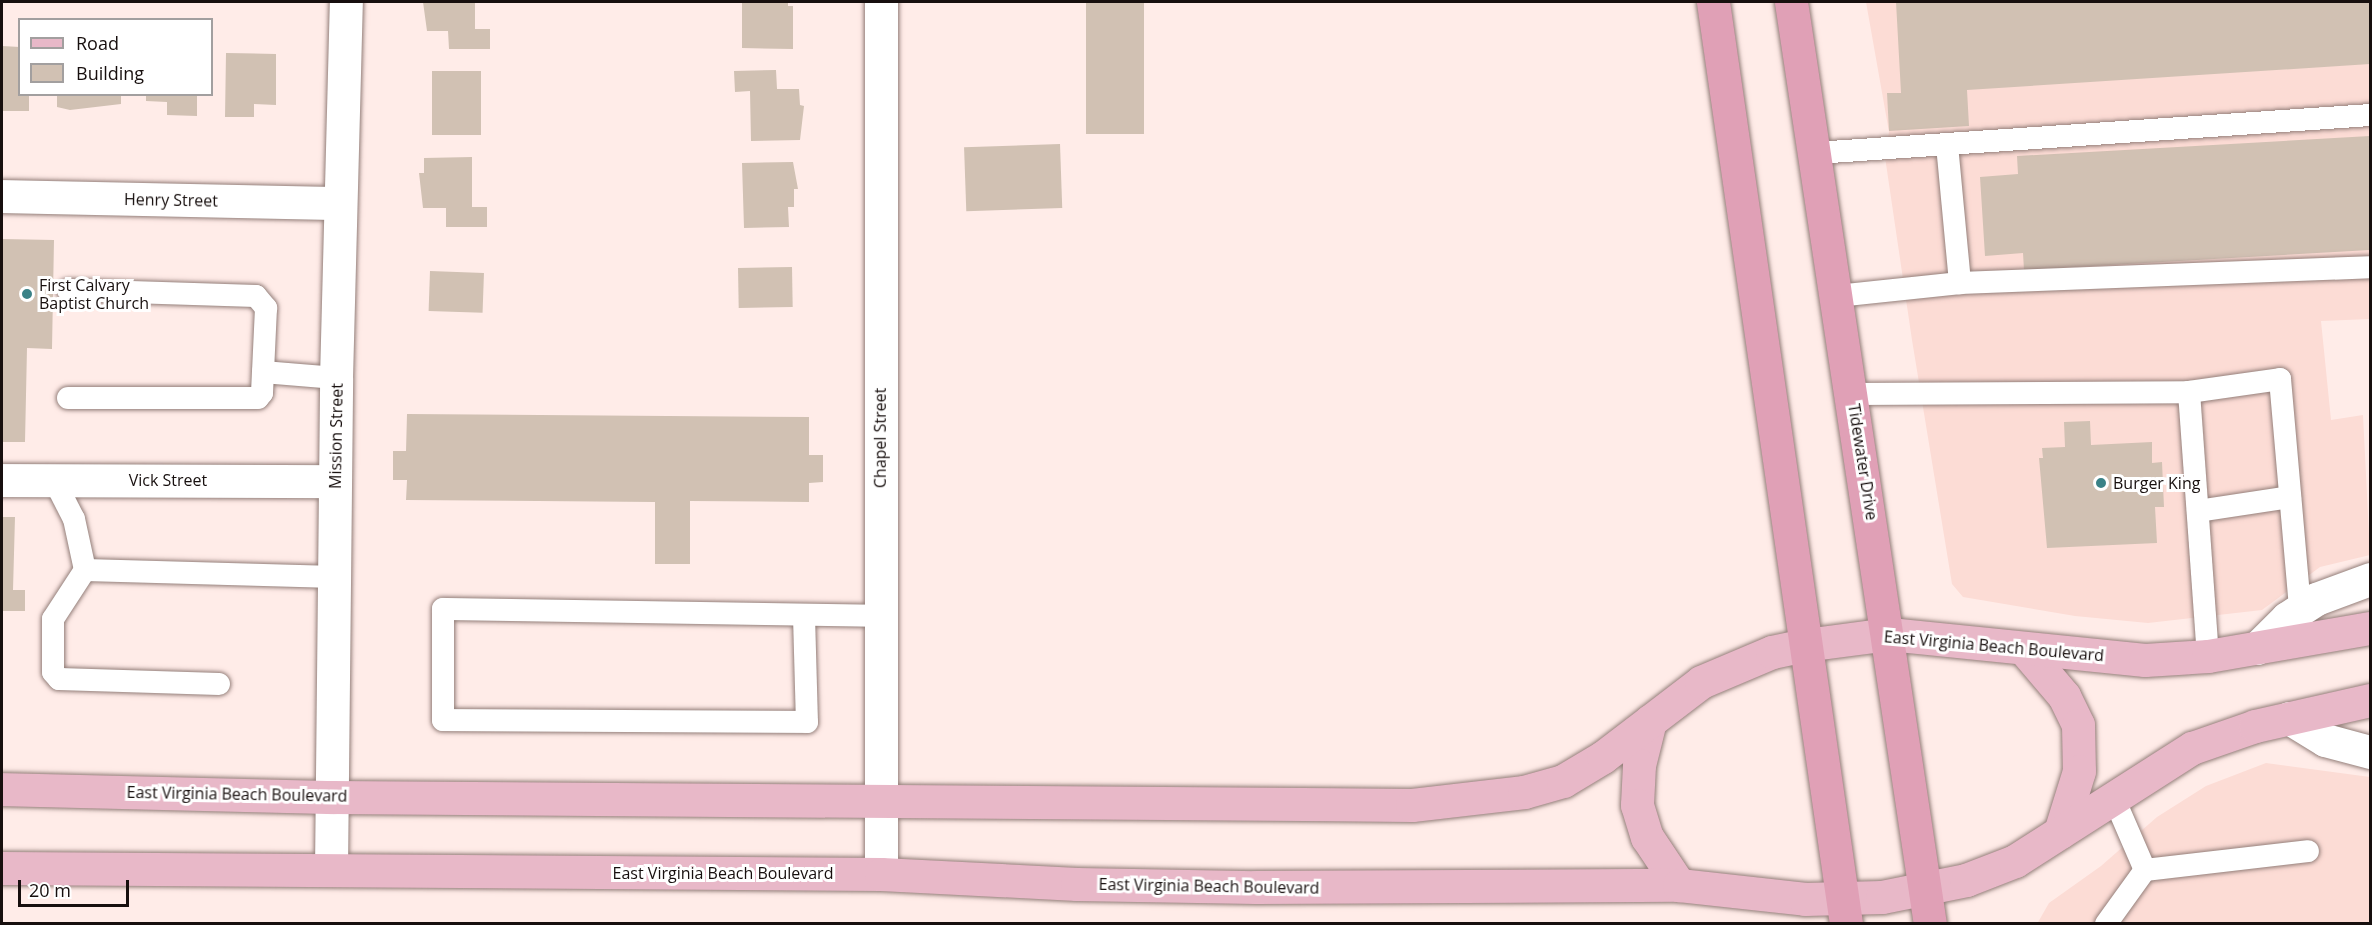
<!DOCTYPE html>
<style>
body{margin:0}
#map{position:relative;width:2372px;height:925px;overflow:hidden;background:#ffece8;font-family:"Open Sans",sans-serif}
div>[style]{position:absolute}
.built>*{inset:0;background:#fcdcd5}
.building>*{inset:0;background:#d1c1b3;transform-origin:0 0}
.roads{filter:drop-shadow(0 0 2px #947f7a) drop-shadow(0 0 2px #947f7a)}
.service>*{height:22px;margin:-11px;padding:0 11px;transform-origin:11px;border-radius:11px;background:#fff}
.minor>*{height:33px;margin:-16.5px;padding:0 16.5px;transform-origin:16.5px;border-radius:16.5px;background:#fff}
.primary>*{height:33px;margin:-16.5px;padding:0 16.5px;transform-origin:16.5px;border-radius:16.5px;background:#e8b8c8}
.trunk>*{height:33px;margin:-16.5px;padding:0 16.5px;transform-origin:16.5px;border-radius:16.5px;background:#e0a0b6}
.dots>*{width:16px;height:16px;translate:-50% -50%;box-sizing:border-box;border:3px solid #fff;border-radius:50%}
span{translate:-50% -50%;white-space:nowrap;text-align:center;line-height:1.15;-webkit-text-stroke:6px #fff;paint-order:stroke}
.street-label{font-size:16px;color:#170f0e}
.poi-label{font-size:16px;color:#170f0e}
.left{translate:0 -50%;text-align:left}
.frame{position:absolute;inset:0;border:3px solid #170f0e;pointer-events:none}
.legend{position:absolute;left:18px;top:18px;width:195px;height:78px;box-sizing:border-box;background:#fff;border:2px solid #a29f9f;margin:0;padding:8px 10px;list-style:none;font-size:18px;color:#170f0e}
.legend li{display:flex;align-items:center;gap:12px;height:30px}
.legend b{width:30px;border:2px solid #a29f9f}
.scale{position:absolute;left:18px;top:880px;width:111px;height:27px;box-sizing:border-box;border:3px solid #170f0e;border-top:0;padding-left:8px;font-size:18px;line-height:21px;white-space:nowrap;color:#170f0e;-webkit-text-stroke:4px #fff;paint-order:stroke}
</style>
<div id="map">
<div class="built">
<div style="clip-path:polygon(1866px 2px,2370px 2px,2370px 319px,2321px 321px,2331px 420px,2363px 415px,2370px 555px,2320px 567px,2262px 610px,2148px 623px,2075px 616px,1963px 597px,1952px 584px,1912px 340px,1885px 157px,1889px 132px)"></div>
<div style="clip-path:polygon(2266px 763px,2370px 777px,2370px 923px,2037px 924px,2049px 903px,2101px 866px,2157px 817px,2206px 786px)"></div>
</div>
<div class="building">
<div style="clip-path:polygon(423px 2px,475px 2px,475px 29px,490px 29px,490px 49px,449px 49px,448px 31px,427px 31px)"></div>
<div style="clip-path:polygon(742px 2px,788px 2px,788px 6px,793px 6px,793px 49px,742px 48px)"></div>
<div style="left:1086px;top:2px;width:58px;height:132px"></div>
<div style="clip-path:polygon(1896px 2px,2370px 2px,2370px 64px,1967px 90px,1969px 126px,1889px 131px,1887px 93px,1901px 93px)"></div>
<div style="clip-path:polygon(2px 46px,20px 47px,20px 94px,29px 94px,29px 111px,2px 111px)"></div>
<div style="clip-path:polygon(226px 53px,276px 54px,276px 105px,254px 104px,254px 117px,225px 117px)"></div>
<div style="clip-path:polygon(776px 70px,777px 89px,799px 89px,800px 105px,804px 106px,800px 140px,751px 141px,750px 91px,735px 92px,734px 71px)"></div>
<div style="left:432px;top:71px;width:49px;height:64px"></div>
<div style="clip-path:polygon(57px 94px,121px 94px,121px 104px,70px 110px,57px 107px)"></div>
<div style="clip-path:polygon(146px 94px,197px 94px,197px 116px,167px 115px,167px 102px,146px 101px)"></div>
<div style="clip-path:polygon(2370px 136px,2370px 250px,2024px 270px,2023px 253px,1985px 256px,1980px 177px,2018px 174px,2017px 156px)"></div>
<div style="left:1060px;top:144px;width:64px;height:96px;rotate:88deg"></div>
<div style="clip-path:polygon(472px 157px,472px 207px,487px 207px,487px 227px,446px 227px,446px 208px,423px 208px,419px 173px,424px 173px,424px 158px)"></div>
<div style="clip-path:polygon(793px 162px,798px 189px,794px 189px,794px 207px,788px 207px,789px 227px,744px 228px,742px 163px)"></div>
<div style="clip-path:polygon(2px 239px,54px 240px,52px 349px,27px 348px,25px 442px,2px 442px)"></div>
<div style="left:792px;top:267px;width:40px;height:54px;rotate:89deg"></div>
<div style="left:430px;top:271px;width:54px;height:40px;rotate:2deg"></div>
<div style="clip-path:polygon(407px 414px,809px 417px,809px 455px,823px 455px,823px 482px,809px 483px,809px 502px,690px 501px,690px 564px,655px 564px,655px 502px,406px 500px,407px 480px,393px 480px,393px 451px,406px 451px)"></div>
<div style="clip-path:polygon(2090px 421px,2091px 445px,2152px 442px,2152px 463px,2162px 462px,2164px 507px,2155px 507px,2157px 543px,2047px 548px,2039px 458px,2043px 458px,2042px 448px,2065px 447px,2064px 422px)"></div>
<div style="clip-path:polygon(2px 517px,15px 517px,13px 590px,25px 590px,25px 611px,2px 611px)"></div>
</div>
<div class="roads">
<div class="service">
<div style="left:1947px;top:145px;width:139px;rotate:84.6deg"></div>
<div style="left:1816px;top:153px;width:555px;rotate:-3.92deg"></div>
<div style="left:68px;top:290px;width:188px;rotate:1.8deg"></div>
<div style="left:256px;top:296px;width:16px;rotate:50deg"></div>
<div style="left:266px;top:308px;width:85px;rotate:92.7deg"></div>
<div style="left:262px;top:393px;width:6px;rotate:129deg"></div>
<div style="left:258px;top:398px;width:190px;rotate:180deg"></div>
<div style="left:1837px;top:296px;width:124px;rotate:-6deg"></div>
<div style="left:1960px;top:283px;width:410px;rotate:-2.2deg"></div>
<div style="left:263px;top:372px;width:73px;rotate:4.7deg"></div>
<div style="left:2189px;top:392px;width:92px;rotate:-8.1deg"></div>
<div style="left:2280px;top:379px;width:231px;rotate:85deg"></div>
<div style="left:1852px;top:394px;width:337px;rotate:-0.3deg"></div>
<div style="left:2189px;top:392px;width:265px;rotate:85.9deg"></div>
<div style="left:54px;top:480px;width:44px;rotate:62.9deg"></div>
<div style="left:74px;top:519px;width:52px;rotate:77.8deg"></div>
<div style="left:2198px;top:511px;width:93px;rotate:-8.7deg"></div>
<div style="left:804px;top:616px;width:106px;rotate:88.4deg"></div>
<div style="left:807px;top:722px;width:364px;rotate:-179.7deg"></div>
<div style="left:443px;top:720px;width:111px;rotate:-90deg"></div>
<div style="left:443px;top:609px;width:437px;rotate:0.9deg"></div>
<div style="left:219px;top:684px;width:160px;rotate:-178.2deg"></div>
<div style="left:59px;top:679px;width:9px;rotate:-131deg"></div>
<div style="left:53px;top:672px;width:53px;rotate:-90deg"></div>
<div style="left:53px;top:619px;width:59px;rotate:-56.9deg"></div>
<div style="left:85px;top:570px;width:250px;rotate:1.6deg"></div>
<div style="left:2113px;top:796px;width:81px;rotate:66.6deg"></div>
<div style="left:2145px;top:870px;width:164px;rotate:-6.6deg"></div>
<div style="left:2106px;top:924px;width:67px;rotate:-54.2deg"></div>
</div>
<div class="minor">
<div style="left:881px;top:2px;width:872px;rotate:90deg"></div>
<div style="left:2px;top:196px;width:338px;rotate:1.2deg"></div>
<div style="left:2px;top:480px;width:333px;rotate:0.2deg"></div>
<div style="left:2257px;top:648px;width:42px;rotate:-45deg"></div>
<div style="left:2287px;top:618px;width:35px;rotate:-33deg"></div>
<div style="left:2316px;top:599px;width:58px;rotate:-20.3deg"></div>
<div style="left:2289px;top:718px;width:42px;rotate:31.4deg"></div>
<div style="left:2325px;top:740px;width:47px;rotate:14.9deg"></div>
<div style="left:331px;top:870px;width:492px;rotate:-89.4deg"></div>
<div style="left:336px;top:378px;width:376px;rotate:-88.5deg"></div>
</div>
<div class="primary">
<div style="left:2024px;top:649px;width:62px;rotate:49.6deg"></div>
<div style="left:2064px;top:696px;width:32px;rotate:64deg"></div>
<div style="left:2078px;top:725px;width:46px;rotate:88.8deg"></div>
<div style="left:2079px;top:771px;width:64px;rotate:107.3deg"></div>
<div style="left:1650px;top:721px;width:45px;rotate:104deg"></div>
<div style="left:1639px;top:765px;width:40px;rotate:92.9deg"></div>
<div style="left:1637px;top:805px;width:34px;rotate:73deg"></div>
<div style="left:1647px;top:837px;width:58px;rotate:56.3deg"></div>
<div style="left:2px;top:789px;width:329px;rotate:1.4deg"></div>
<div style="left:331px;top:797px;width:1081px;rotate:0.42deg"></div>
<div style="left:1412px;top:805px;width:113px;rotate:-6.6deg"></div>
<div style="left:1524px;top:792px;width:41px;rotate:-15.8deg"></div>
<div style="left:1563px;top:781px;width:47px;rotate:-31deg"></div>
<div style="left:1603px;top:757px;width:123px;rotate:-37.4deg"></div>
<div style="left:1701px;top:682px;width:77px;rotate:-22.9deg"></div>
<div style="left:1772px;top:652px;width:34px;rotate:-12deg"></div>
<div style="left:1805px;top:645px;width:85px;rotate:-7.5deg"></div>
<div style="left:1889px;top:634px;width:257px;rotate:5.8deg"></div>
<div style="left:2145px;top:660px;width:63px;rotate:-3.6deg"></div>
<div style="left:2208px;top:656px;width:164px;rotate:-9.8deg"></div>
<div style="left:2px;top:868px;width:879px;rotate:0.39deg"></div>
<div style="left:881px;top:874px;width:196px;rotate:2.9deg"></div>
<div style="left:1077px;top:884px;width:179px;rotate:1deg"></div>
<div style="left:1256px;top:887px;width:423px;rotate:-0.3deg"></div>
<div style="left:1679px;top:885px;width:127px;rotate:6.3deg"></div>
<div style="left:1805px;top:899px;width:77px;rotate:-1.5deg"></div>
<div style="left:1882px;top:897px;width:86px;rotate:-11.4deg"></div>
<div style="left:1966px;top:880px;width:53px;rotate:-21.2deg"></div>
<div style="left:2015px;top:861px;width:210px;rotate:-32.6deg"></div>
<div style="left:2192px;top:748px;width:67px;rotate:-19.2deg"></div>
<div style="left:2255px;top:726px;width:118px;rotate:-12.7deg"></div>
</div>
<div class="trunk">
<div style="left:1713px;top:2px;width:932px;rotate:81.79deg"></div>
<div style="left:1791px;top:2px;width:932px;rotate:81.43deg"></div>
</div>
</div>
<div class="dots">
<div style="left:27px;top:294px;background:#3a8287"></div>
<div style="left:2101px;top:483px;background:#3a8287"></div>
</div>
<div class="street-label">
<span style="left:171px;top:200px;rotate:1deg">Henry Street</span>
<span style="left:336px;top:436px;rotate:-89deg">Mission Street</span>
<span style="left:880px;top:438px;rotate:-90deg">Chapel Street</span>
<span style="left:1863px;top:462px;rotate:81deg">Tidewater Drive</span>
<span style="left:168px;top:480px">Vick Street</span>
<span style="left:1994px;top:646px;rotate:5deg">East Virginia Beach Boulevard</span>
<span style="left:237px;top:794px;rotate:1deg">East Virginia Beach Boulevard</span>
<span style="left:723px;top:873px">East Virginia Beach Boulevard</span>
<span style="left:1209px;top:886px;rotate:1deg">East Virginia Beach Boulevard</span>
</div>
<div class="poi-label">
<span class="left" style="left:39px;top:294px">First Calvary<br>Baptist Church</span>
<span class="left" style="left:2113px;top:483px">Burger King</span>
</div>
<div class="frame"></div>
<ul class="legend">
<li><b style="height:8px;background:#e8b8c8"></b>Road</li>
<li><b style="height:16px;background:#d1c1b3"></b>Building</li>
</ul>
<div class="scale">20 m</div>
</div>
